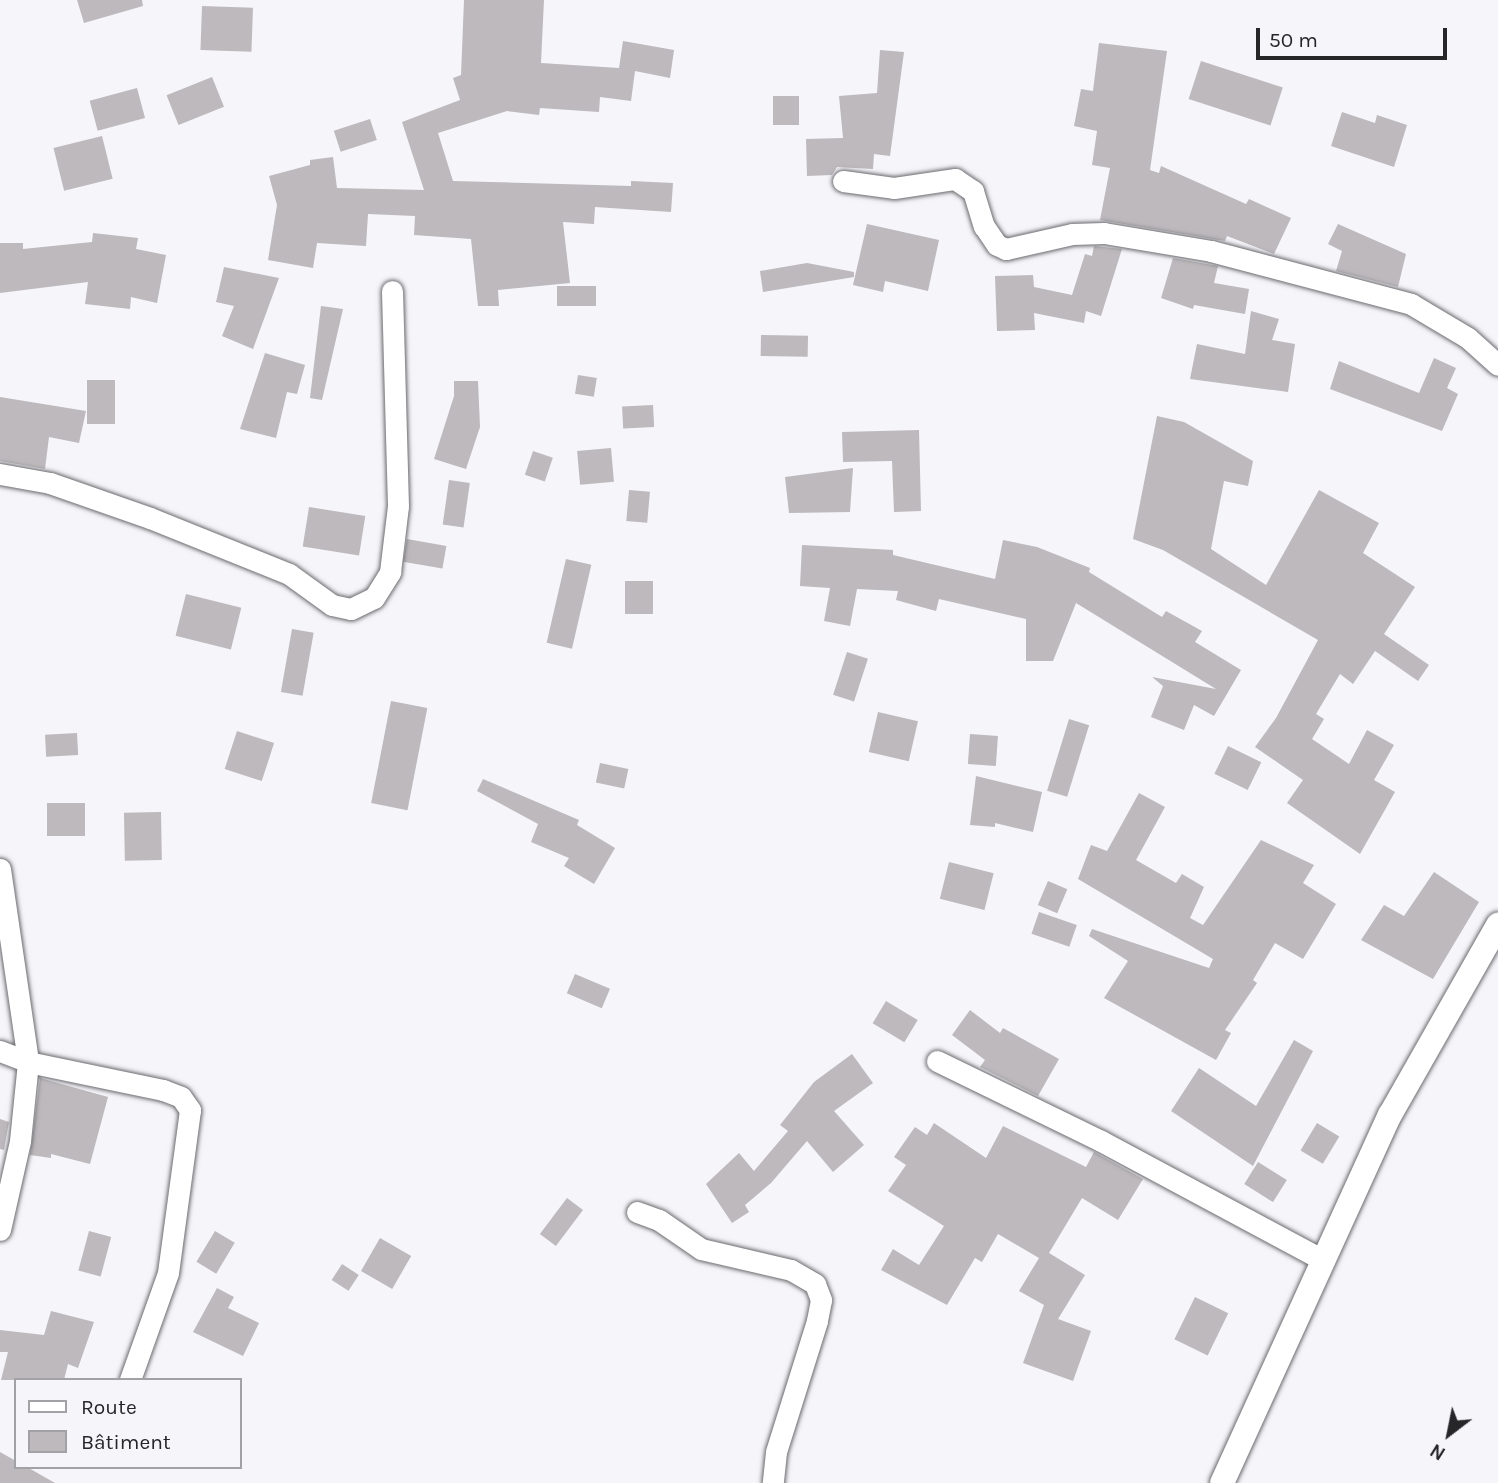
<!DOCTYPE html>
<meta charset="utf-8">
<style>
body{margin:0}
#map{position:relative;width:1498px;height:1483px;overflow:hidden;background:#f5f5fa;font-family:Karla,sans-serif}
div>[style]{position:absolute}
.building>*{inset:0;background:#bdb9bc;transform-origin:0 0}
.roads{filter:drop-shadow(0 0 2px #6b6b6f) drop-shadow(0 0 2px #6b6b6f)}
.minor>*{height:21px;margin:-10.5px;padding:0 10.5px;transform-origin:10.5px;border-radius:10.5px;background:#fff}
.tertiary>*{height:24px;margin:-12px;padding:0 12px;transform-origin:12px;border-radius:12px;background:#fff}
span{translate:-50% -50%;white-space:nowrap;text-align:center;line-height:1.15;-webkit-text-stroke:7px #f5f5fa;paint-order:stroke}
.legend{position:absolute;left:14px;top:1378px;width:228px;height:91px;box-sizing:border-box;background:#f5f5fa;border:2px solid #a2a2a6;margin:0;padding:9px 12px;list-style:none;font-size:21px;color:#262628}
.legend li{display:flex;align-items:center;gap:14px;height:35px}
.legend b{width:35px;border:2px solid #a2a2a6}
.north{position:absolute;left:1414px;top:1399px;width:70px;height:70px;-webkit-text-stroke:5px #f5f5fa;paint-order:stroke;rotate:212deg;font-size:19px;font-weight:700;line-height:28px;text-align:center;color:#262628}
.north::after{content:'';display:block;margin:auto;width:24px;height:32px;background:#262628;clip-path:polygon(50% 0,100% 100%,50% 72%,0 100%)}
.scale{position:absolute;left:1256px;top:28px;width:191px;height:32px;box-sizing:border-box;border:4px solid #262628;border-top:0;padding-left:9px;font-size:21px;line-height:24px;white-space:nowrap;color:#262628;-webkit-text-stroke:5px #f5f5fa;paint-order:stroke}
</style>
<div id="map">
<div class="building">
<div style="clip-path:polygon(77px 0,142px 0,143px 6px,84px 23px)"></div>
<div style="clip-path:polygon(464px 0,544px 0,541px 63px,619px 68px,623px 41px,674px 50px,670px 78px,635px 71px,631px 101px,600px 97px,599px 112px,540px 108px,539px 115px,507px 111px,438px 133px,453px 181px,631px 186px,631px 181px,673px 183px,671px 212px,595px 207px,594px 224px,563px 222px,570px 283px,498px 290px,499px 306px,478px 306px,471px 239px,414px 235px,415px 216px,368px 214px,366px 246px,317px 243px,313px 268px,268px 260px,277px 205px,269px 176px,310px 165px,310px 160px,333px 157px,337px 188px,424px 190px,402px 122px,460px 100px,453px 78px,461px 75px)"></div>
<div style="left:202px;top:6px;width:51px;height:44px;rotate:2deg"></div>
<div style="clip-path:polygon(1099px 43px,1167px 51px,1150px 170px,1159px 173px,1161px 166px,1246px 204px,1249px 199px,1291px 218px,1274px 254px,1227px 236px,1225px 241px,1100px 220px,1110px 168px,1092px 165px,1097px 131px,1074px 126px,1081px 89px,1093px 91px)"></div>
<div style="clip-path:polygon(880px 50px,904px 52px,890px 156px,874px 154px,873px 169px,837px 167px,832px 175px,807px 176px,806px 139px,843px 138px,839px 96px,877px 93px)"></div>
<div style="left:1201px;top:61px;width:86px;height:40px;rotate:18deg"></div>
<div style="left:212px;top:77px;width:32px;height:49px;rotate:68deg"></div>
<div style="left:137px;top:88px;width:31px;height:49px;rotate:75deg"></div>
<div style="left:773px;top:96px;width:26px;height:29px"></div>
<div style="clip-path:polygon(1342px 112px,1375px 123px,1377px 115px,1407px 125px,1394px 167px,1331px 146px)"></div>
<div style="left:370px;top:119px;width:22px;height:38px;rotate:72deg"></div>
<div style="left:102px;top:136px;width:44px;height:50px;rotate:76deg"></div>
<div style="clip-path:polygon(867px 224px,939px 240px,928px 291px,885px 281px,883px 292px,853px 285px)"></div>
<div style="clip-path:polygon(1338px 224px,1406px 254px,1398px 287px,1336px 271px,1342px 251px,1328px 244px)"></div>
<div style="clip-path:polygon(93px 233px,138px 238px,136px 249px,166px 255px,157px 303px,131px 297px,130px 309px,85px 304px,88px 282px,0 293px,0 243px,23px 243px,23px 249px,92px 242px)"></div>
<div style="clip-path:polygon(1094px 246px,1122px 249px,1101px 316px,1086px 311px,1084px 323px,1034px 313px,1035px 330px,997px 331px,995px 276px,1033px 275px,1034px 287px,1072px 295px,1085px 254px,1092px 256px)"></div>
<div style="clip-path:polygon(1173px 258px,1218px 266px,1214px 283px,1249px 289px,1245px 314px,1194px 305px,1193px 309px,1161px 298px)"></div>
<div style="clip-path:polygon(807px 263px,854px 272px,854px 277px,763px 292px,760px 271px)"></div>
<div style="clip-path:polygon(224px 267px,279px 278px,253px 349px,222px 336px,234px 306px,216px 302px)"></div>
<div style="left:596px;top:286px;width:20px;height:39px;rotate:90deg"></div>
<div style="clip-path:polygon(321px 306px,343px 309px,322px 400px,310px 398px)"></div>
<div style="clip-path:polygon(1251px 311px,1279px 319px,1272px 340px,1295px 344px,1288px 392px,1190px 379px,1197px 344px,1245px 354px)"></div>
<div style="left:761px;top:335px;width:47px;height:21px;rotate:1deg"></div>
<div style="clip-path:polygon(265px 353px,305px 365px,297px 394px,287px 392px,276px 438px,240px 429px)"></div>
<div style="clip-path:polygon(1434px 358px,1456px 368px,1447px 388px,1458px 394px,1442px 431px,1330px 389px,1339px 361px,1419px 393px)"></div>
<div style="left:578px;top:375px;width:19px;height:19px;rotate:9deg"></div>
<div style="left:87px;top:380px;width:28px;height:44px"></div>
<div style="clip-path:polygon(454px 381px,478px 381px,480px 427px,466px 469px,434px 459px,454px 396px)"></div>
<div style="clip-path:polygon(0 397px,86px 411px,79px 443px,49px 437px,45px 469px,0 461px)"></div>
<div style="left:653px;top:405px;width:22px;height:31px;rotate:87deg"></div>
<div style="clip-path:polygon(1157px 416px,1184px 422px,1253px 461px,1248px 486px,1224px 481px,1211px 549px,1266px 585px,1319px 490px,1379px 523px,1363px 553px,1415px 587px,1384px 634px,1429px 665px,1418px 681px,1375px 651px,1353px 684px,1340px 674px,1316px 714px,1324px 719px,1312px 739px,1349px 764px,1367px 730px,1394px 745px,1374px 780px,1395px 792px,1360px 854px,1287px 803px,1303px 780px,1255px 747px,1276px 718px,1318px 640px,1163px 550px,1133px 539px)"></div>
<div style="clip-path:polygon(919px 430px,921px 511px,894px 512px,892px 461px,843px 462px,842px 432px)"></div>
<div style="left:611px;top:448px;width:34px;height:34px;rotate:85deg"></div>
<div style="left:533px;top:451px;width:21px;height:25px;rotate:19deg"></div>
<div style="clip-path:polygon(853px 468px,850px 512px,789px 513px,785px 477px)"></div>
<div style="left:449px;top:480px;width:21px;height:45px;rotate:8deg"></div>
<div style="left:629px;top:490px;width:21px;height:31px;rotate:5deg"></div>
<div style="left:309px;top:507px;width:57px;height:40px;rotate:9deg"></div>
<div style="left:407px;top:539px;width:40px;height:23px;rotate:10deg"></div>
<div style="clip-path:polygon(1003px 540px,1037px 547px,1090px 568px,1089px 572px,1162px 617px,1166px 611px,1202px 631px,1195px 642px,1241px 670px,1214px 716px,1194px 705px,1184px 730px,1151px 717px,1163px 686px,1152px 677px,1216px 689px,1076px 603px,1053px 661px,1026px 661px,1026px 619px,939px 599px,936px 611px,896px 600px,898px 591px,857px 589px,850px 626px,824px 621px,830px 588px,800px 586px,802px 545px,893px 550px,893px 555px,995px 579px)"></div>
<div style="left:566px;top:559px;width:26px;height:86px;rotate:13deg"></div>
<div style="left:625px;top:581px;width:28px;height:33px"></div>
<div style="left:186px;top:594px;width:57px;height:43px;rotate:14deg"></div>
<div style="left:292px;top:629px;width:22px;height:64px;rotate:10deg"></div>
<div style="left:847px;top:652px;width:22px;height:45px;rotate:18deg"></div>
<div style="left:391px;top:701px;width:37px;height:104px;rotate:11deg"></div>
<div style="left:878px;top:712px;width:41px;height:41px;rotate:13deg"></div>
<div style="left:1069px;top:719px;width:21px;height:75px;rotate:17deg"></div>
<div style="left:237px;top:731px;width:39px;height:40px;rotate:18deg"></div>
<div style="left:77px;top:733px;width:22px;height:32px;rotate:87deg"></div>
<div style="left:970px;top:734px;width:28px;height:30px;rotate:4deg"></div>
<div style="left:1228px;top:746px;width:37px;height:31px;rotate:26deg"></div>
<div style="left:600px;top:763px;width:29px;height:20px;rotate:12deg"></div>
<div style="clip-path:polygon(976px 776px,1042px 792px,1033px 832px,995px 823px,995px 827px,970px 825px)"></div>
<div style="clip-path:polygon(483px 779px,579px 820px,577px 825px,615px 848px,594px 884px,564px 866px,569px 858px,531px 842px,538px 824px,477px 791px)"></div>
<div style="clip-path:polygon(1139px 793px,1165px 807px,1136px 860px,1176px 883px,1182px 874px,1204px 887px,1190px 918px,1203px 925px,1261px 840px,1314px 865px,1303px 883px,1336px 904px,1303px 959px,1275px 943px,1253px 980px,1257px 983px,1225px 1030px,1231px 1033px,1216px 1060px,1104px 998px,1128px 961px,1089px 936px,1092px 929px,1209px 968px,1213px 959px,1078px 879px,1091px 845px,1107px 851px)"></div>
<div style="left:85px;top:803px;width:33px;height:38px;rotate:90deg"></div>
<div style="left:161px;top:812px;width:48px;height:37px;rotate:89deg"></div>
<div style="left:949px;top:862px;width:46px;height:38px;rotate:14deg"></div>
<div style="clip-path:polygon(1434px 872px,1479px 902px,1433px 979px,1361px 940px,1384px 905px,1404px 916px)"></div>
<div style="left:1048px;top:881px;width:21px;height:26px;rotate:23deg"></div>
<div style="left:1039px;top:912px;width:40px;height:23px;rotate:19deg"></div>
<div style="left:575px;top:974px;width:38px;height:21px;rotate:23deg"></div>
<div style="left:886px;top:1001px;width:37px;height:26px;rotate:31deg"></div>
<div style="clip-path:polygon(970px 1010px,1000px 1033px,1003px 1028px,1059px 1059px,1038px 1096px,980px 1067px,985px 1060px,952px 1035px)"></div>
<div style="clip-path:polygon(1294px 1040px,1313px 1051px,1253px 1166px,1171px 1111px,1199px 1068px,1256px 1106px)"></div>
<div style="clip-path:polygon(852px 1054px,873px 1083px,834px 1111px,864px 1145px,833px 1172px,807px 1141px,771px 1183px,745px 1205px,749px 1212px,732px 1223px,706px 1184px,739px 1153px,754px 1171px,788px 1131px,780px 1125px,814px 1082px)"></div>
<div style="clip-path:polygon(40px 1078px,108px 1097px,90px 1164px,51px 1154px,51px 1158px,30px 1155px)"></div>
<div style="clip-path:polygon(0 1119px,9px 1122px,4px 1150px,0 1149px)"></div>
<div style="clip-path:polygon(934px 1123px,986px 1158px,1003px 1126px,1086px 1167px,1094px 1152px,1143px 1179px,1118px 1220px,1082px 1198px,1049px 1253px,1085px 1275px,1058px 1319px,1091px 1331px,1073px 1381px,1023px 1363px,1044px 1305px,1019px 1291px,1039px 1258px,998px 1234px,982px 1262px,975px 1258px,947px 1305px,881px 1270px,893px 1249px,919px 1265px,944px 1226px,888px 1191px,906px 1165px,894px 1157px,915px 1127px,927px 1135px)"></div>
<div style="left:1317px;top:1123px;width:26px;height:32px;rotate:31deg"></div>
<div style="left:1258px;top:1162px;width:34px;height:26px;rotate:32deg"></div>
<div style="left:567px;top:1198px;width:20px;height:45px;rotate:37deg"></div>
<div style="left:89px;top:1231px;width:23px;height:41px;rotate:15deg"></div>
<div style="left:215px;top:1231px;width:23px;height:36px;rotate:31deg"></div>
<div style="left:380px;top:1238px;width:36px;height:38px;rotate:30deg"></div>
<div style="left:342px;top:1264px;width:20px;height:19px;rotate:33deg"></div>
<div style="clip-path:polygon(217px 1288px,234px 1297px,228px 1308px,259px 1323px,243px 1356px,193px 1332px)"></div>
<div style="left:1195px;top:1297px;width:37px;height:47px;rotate:26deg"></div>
<div style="clip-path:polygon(51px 1311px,94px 1322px,78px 1368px,68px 1364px,64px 1380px,1px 1380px,8px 1352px,0 1352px,0 1330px,44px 1335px)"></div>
<div style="clip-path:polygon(0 1452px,16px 1461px,16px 1467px,27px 1467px,55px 1483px,0 1483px)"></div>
</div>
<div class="roads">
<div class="minor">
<div style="left:843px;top:181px;width:51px;rotate:7.8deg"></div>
<div style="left:894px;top:188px;width:62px;rotate:-8.4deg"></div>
<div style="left:955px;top:179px;width:22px;rotate:34deg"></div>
<div style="left:973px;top:191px;width:37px;rotate:73deg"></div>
<div style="left:984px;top:226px;width:23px;rotate:56deg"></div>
<div style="left:997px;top:245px;width:10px;rotate:24deg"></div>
<div style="left:1006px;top:249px;width:68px;rotate:-12.8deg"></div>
<div style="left:1072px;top:234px;width:32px;rotate:-2deg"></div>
<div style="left:1104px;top:233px;width:109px;rotate:9.5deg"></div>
<div style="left:1211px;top:251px;width:207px;rotate:14.8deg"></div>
<div style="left:1411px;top:304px;width:66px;rotate:30.8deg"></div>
<div style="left:1468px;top:338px;width:40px;rotate:42deg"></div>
<div style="left:0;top:474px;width:51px;rotate:10.2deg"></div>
<div style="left:50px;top:483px;width:106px;rotate:19.3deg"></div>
<div style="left:150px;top:518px;width:150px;rotate:21.9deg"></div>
<div style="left:289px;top:574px;width:53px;rotate:35.8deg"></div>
<div style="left:332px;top:605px;width:19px;rotate:12deg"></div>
<div style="left:351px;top:609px;width:25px;rotate:-26deg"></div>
<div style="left:374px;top:598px;width:31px;rotate:-58deg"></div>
<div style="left:390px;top:572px;width:66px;rotate:-83.1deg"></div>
<div style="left:398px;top:506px;width:215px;rotate:-91.6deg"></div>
<div style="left:0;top:869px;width:195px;rotate:81.7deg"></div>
<div style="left:28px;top:1062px;width:79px;rotate:95.8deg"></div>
<div style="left:20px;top:1141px;width:91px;rotate:102.7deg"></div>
<div style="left:0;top:1051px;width:30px;rotate:21deg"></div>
<div style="left:28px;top:1062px;width:138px;rotate:11.7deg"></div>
<div style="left:163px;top:1090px;width:19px;rotate:21deg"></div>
<div style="left:181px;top:1097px;width:16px;rotate:55deg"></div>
<div style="left:190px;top:1110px;width:164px;rotate:97.7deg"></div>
<div style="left:168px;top:1273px;width:114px;rotate:109.6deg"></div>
<div style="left:937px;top:1061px;width:182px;rotate:26deg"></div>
<div style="left:1101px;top:1141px;width:252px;rotate:28.2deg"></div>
<div style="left:637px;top:1212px;width:23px;rotate:20deg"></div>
<div style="left:659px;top:1220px;width:51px;rotate:34.6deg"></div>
<div style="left:701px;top:1249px;width:92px;rotate:13.1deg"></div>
<div style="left:791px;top:1270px;width:28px;rotate:30deg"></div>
<div style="left:815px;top:1284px;width:17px;rotate:69deg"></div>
<div style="left:821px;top:1300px;width:21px;rotate:101deg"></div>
<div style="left:817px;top:1321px;width:137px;rotate:107.4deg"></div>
<div style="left:776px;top:1452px;width:31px;rotate:96deg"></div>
</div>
<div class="tertiary">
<div style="left:1222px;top:1483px;width:405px;rotate:-65.5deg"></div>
<div style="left:1390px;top:1115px;width:219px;rotate:-60.4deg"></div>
</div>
</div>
<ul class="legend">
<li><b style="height:9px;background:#fff"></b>Route</li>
<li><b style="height:19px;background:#bdb9bc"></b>Bâtiment</li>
</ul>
<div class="north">N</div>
<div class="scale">50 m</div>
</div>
